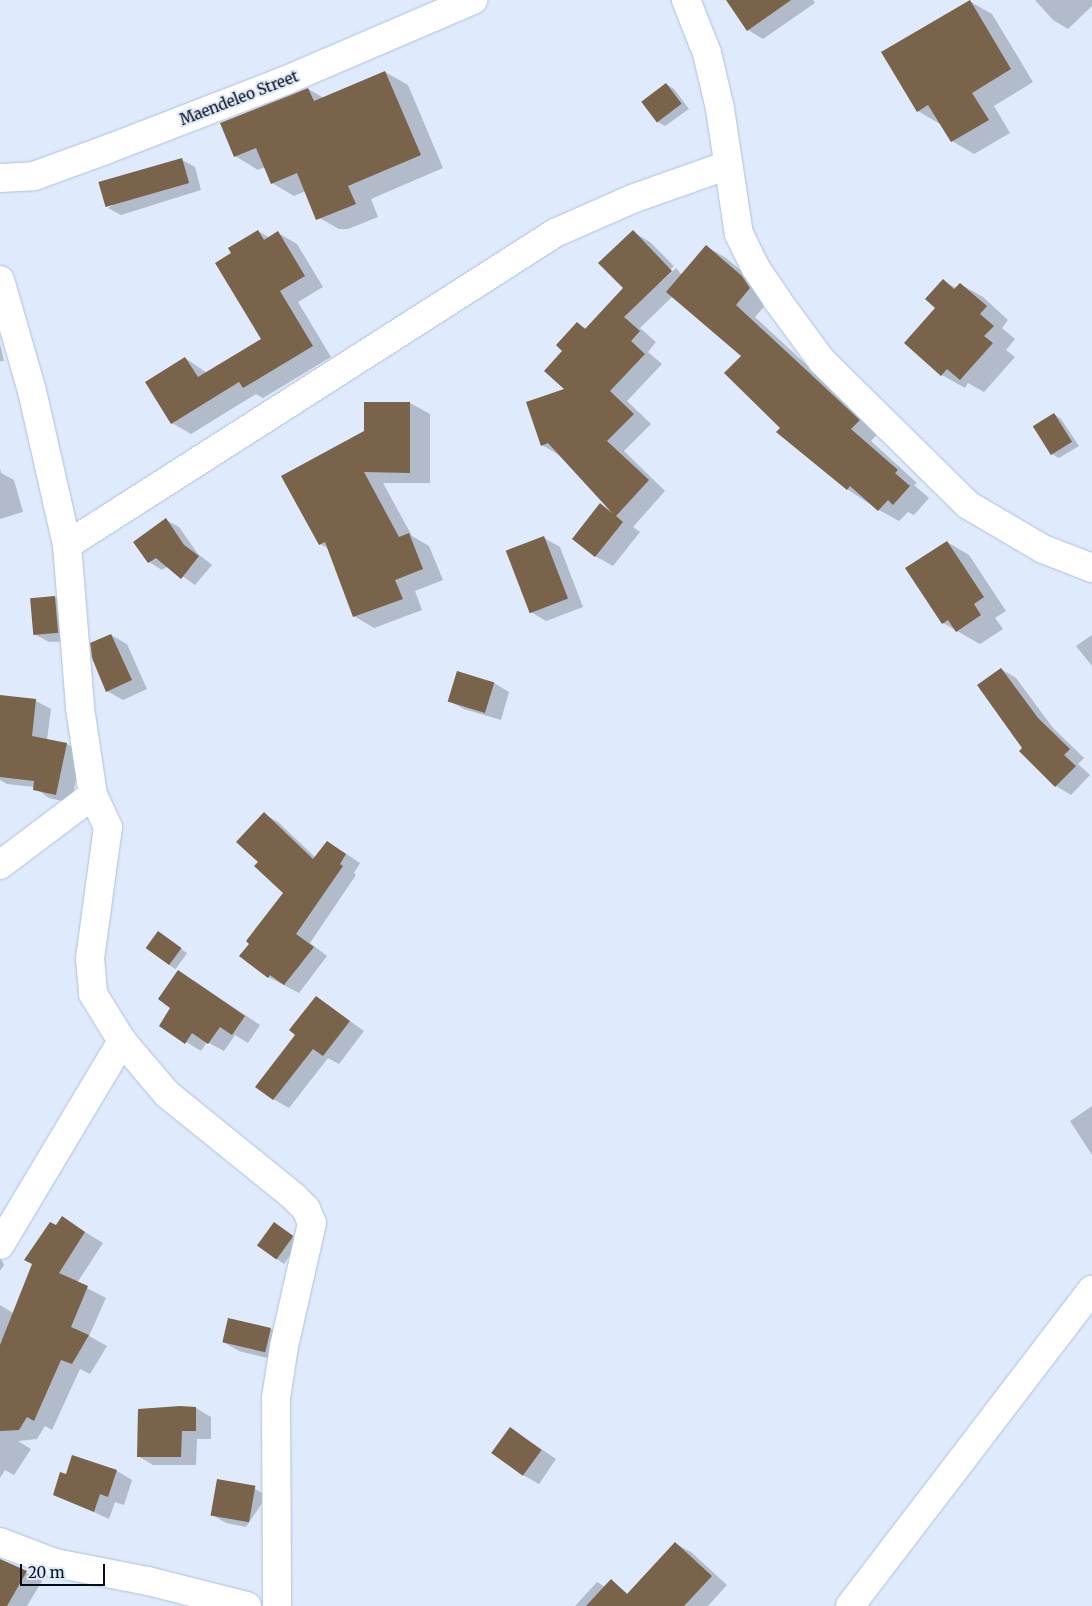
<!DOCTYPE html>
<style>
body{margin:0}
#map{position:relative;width:1092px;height:1606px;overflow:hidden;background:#dfeafc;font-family:Merriweather,serif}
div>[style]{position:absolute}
.shadow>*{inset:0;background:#0003;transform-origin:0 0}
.building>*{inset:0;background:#79634a;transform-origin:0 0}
.roads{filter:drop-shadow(0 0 1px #afc0de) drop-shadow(0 0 1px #afc0de)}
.minor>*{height:28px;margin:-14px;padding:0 14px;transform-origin:14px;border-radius:14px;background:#fff}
span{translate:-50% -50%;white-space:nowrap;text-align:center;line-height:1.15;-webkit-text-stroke:4px #dfeafc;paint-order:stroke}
.street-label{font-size:15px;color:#080e18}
.scale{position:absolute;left:20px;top:1564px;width:85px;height:22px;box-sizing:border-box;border:2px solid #080e18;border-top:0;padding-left:6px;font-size:15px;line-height:18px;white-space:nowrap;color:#080e18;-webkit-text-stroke:4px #dfeafc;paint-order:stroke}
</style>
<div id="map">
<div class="shadow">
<div style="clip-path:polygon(730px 0,813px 0,815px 3px,763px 39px,748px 30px)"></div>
<div style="clip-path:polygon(1035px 0,1092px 0,1092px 6px,1068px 29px,1053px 20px)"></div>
<div style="clip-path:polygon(969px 1px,992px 14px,1033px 82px,994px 106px,1010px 133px,974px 154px,952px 141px,940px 124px,918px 111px)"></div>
<div style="clip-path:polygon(385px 72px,408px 85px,443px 168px,371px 199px,378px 217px,348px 229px,339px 229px,316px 216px,306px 191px,294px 196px,272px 183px,265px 167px,258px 170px,235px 156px,308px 89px,324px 98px)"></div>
<div style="clip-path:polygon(666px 84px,674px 89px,689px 109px,665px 126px,658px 122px)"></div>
<div style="clip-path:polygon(182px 160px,195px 167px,201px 190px,121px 215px,108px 208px)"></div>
<div style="clip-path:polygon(258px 231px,270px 238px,278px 233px,297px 244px,323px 287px,298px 302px,331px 357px,263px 398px,256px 394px,191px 434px,172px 423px,185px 358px,207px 373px,262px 339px,233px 254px)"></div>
<div style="clip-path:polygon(633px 232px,650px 242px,674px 266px,623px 317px,676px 268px,682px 275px,706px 246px,726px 258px,762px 288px,770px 300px,755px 317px,879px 432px,871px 441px,917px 483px,914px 485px,929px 498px,914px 515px,908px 512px,899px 521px,879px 510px,847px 489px,778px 432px,781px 428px,743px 356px,673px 296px,640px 328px,656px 342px,648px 352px,662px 364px,627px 401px,651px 424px,624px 451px,665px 491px,633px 527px,640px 532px,613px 566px,595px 556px,601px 505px,613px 512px,559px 455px,542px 445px,566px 390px,564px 350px,578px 324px,587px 329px,624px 288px)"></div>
<div style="clip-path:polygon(943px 281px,956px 288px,960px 284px,983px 297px,1008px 320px,1002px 328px,1015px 339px,1006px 350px,1015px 357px,984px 392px,968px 383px,965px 388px,942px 375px,906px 343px,937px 308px)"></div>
<div style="clip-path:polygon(0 344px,4px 361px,0 361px)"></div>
<div style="clip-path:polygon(410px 403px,430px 414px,430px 483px,383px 483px,412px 536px,429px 546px,443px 580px,415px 591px,422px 610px,374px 628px,354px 616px,329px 549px,320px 544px,365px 432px)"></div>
<div style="clip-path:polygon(1054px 414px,1061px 419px,1079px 446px,1059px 458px,1052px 454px)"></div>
<div style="clip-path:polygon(0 468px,1px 473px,14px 480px,23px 512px,0 519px)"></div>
<div style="clip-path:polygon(166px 520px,179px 527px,198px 554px,212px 565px,195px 585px,168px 566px,162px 570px,149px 562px)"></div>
<div style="clip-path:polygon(544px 538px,560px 547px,583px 607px,546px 621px,531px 612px)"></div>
<div style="clip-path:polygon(947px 542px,969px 555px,1006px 611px,995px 618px,1003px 629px,980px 644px,943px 623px)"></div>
<div style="clip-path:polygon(55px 597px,70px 606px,73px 641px,49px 642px,34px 634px)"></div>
<div style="clip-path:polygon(111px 635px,127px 644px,147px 689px,123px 700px,107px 691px)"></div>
<div style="clip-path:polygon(1092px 635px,1092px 666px,1076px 646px)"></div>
<div style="clip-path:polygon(1001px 669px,1016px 678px,1053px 728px,1084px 758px,1078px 764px,1090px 775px,1071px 795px,1056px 786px,1024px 748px)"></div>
<div style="clip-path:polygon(457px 672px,494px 683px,509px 692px,501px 720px,464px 709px,449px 701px)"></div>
<div style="clip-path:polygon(36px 701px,51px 709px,47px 740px,67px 744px,82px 753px,71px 803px,49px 798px,34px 787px,7px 784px,0 780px,0 709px)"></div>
<div style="clip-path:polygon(264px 814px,278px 822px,316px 858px,342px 851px,360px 863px,354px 873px,356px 875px,310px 943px,327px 956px,299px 993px,268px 977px,284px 893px,259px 863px)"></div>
<div style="left:158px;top:932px;width:36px;height:20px;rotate:36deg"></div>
<div style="clip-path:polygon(193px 980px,260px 1025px,248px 1043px,235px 1035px,224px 1051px,207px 1042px,201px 1051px,160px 1026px)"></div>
<div style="clip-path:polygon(316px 997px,364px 1031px,339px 1064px,328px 1058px,289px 1108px,273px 1099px,297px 1035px)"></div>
<div style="clip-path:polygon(1092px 1106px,1092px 1155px,1070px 1121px)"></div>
<div style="clip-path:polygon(62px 1218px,103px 1243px,77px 1283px,106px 1298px,89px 1336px,107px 1346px,90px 1374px,80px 1369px,52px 1430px,45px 1426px,37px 1439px,18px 1441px,31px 1449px,14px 1475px,5px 1470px,0 1478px,0 1305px,13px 1313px)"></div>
<div style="clip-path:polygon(281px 1228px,299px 1242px,284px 1264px,258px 1245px)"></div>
<div style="clip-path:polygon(0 1256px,4px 1265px,0 1271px)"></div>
<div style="clip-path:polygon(229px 1320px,271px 1329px,286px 1338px,280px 1361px,239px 1351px,223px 1342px)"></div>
<div style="clip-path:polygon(196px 1408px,211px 1417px,211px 1439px,197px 1439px,196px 1465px,153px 1465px,138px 1456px,139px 1411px)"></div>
<div style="clip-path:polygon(510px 1428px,556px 1459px,539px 1484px,523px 1475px)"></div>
<div style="clip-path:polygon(72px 1457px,117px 1471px,132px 1480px,124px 1505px,115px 1502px,109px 1519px,54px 1494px,67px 1475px)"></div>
<div style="clip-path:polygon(252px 1487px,267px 1496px,246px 1527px,226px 1523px,211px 1514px)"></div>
<div style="clip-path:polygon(676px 1544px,691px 1552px,727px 1585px,708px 1606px,664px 1606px)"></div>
<div style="clip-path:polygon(0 1559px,42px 1581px,27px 1606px,0 1606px)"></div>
<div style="clip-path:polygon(611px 1581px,644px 1606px,575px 1606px,597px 1582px,605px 1587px)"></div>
</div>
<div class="building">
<div style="clip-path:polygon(726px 0,791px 0,747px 31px)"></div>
<div style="clip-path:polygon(970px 0,1011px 69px,972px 93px,989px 120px,951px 142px,928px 105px,917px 112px,881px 52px)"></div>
<div style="clip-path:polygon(385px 71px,421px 155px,348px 186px,356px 204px,316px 220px,297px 173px,271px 184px,256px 148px,234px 157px,220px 123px,308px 88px,314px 101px)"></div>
<div style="left:666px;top:83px;width:26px;height:31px;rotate:53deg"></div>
<div style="left:182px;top:158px;width:26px;height:87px;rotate:74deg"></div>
<div style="clip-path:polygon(258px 230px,264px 240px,278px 231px,305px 276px,280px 291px,313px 346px,243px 388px,239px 382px,171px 424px,145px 382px,185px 357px,198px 377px,261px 339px,215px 263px,231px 253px,228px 248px)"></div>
<div style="clip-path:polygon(633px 230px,672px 271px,624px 317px,640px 331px,631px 341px,645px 354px,610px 391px,634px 414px,607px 441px,649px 480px,616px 516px,623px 522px,595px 557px,572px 539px,600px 503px,613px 514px,548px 443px,541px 446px,526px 402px,564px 389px,544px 371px,562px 351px,556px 345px,577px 322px,585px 329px,623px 288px,598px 263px)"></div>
<div style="clip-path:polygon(706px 245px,742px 276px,750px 288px,736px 305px,860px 420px,851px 429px,898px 470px,895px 473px,910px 486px,893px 505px,888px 500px,878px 511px,850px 486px,847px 490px,776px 432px,780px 428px,724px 373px,741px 356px,666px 292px)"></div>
<div style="clip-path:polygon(943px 279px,954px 289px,960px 283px,987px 306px,980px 314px,994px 326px,984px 336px,993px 343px,960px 380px,947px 369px,941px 376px,904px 343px,935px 308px,925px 299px)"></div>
<div style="clip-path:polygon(364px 402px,410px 402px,410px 473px,364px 472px,399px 537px,409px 533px,423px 569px,395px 580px,403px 599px,353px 617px,325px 542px,319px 545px,281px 476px,364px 431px)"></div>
<div style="left:1054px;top:413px;width:34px;height:25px;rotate:58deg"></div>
<div style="clip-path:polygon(166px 518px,184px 545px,199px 556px,181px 579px,156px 558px,148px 563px,133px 542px)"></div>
<div style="left:544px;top:536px;width:67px;height:41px;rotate:69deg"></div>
<div style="clip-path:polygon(947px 541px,984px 597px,974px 604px,981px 615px,956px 632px,948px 620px,942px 624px,905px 568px)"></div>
<div style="left:55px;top:596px;width:37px;height:25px;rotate:85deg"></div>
<div style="clip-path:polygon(111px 634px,132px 680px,106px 692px,92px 658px,90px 643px)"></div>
<div style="clip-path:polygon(1001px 668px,1038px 718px,1070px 749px,1064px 755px,1076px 766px,1055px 787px,1019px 751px,1022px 748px,977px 685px)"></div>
<div style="left:457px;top:671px;width:39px;height:32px;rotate:17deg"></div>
<div style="clip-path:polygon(0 695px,36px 699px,32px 736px,67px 743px,56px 795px,33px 790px,34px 781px,0 777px)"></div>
<div style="clip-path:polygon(264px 812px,313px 859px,327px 841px,346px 854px,340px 864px,343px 866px,296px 934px,314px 947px,284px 985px,270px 975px,268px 978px,239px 956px,249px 944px,246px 941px,283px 893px,254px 866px,258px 862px,236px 842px)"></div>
<div style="left:158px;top:931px;width:29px;height:21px;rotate:36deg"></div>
<div style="clip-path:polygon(178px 970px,245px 1016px,232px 1035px,220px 1027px,208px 1044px,192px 1033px,185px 1044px,159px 1026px,170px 1008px,158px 999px)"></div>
<div style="clip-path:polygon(316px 996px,350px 1021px,323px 1056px,313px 1049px,273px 1100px,255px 1087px,295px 1035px,289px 1030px)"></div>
<div style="clip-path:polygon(62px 1216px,85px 1232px,59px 1273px,88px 1286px,71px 1327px,89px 1335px,72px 1364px,61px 1360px,34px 1421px,27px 1417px,19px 1430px,0 1431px,0 1345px,32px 1264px,24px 1260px,50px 1222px,56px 1225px)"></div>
<div style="left:274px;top:1222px;width:24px;height:29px;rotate:36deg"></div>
<div style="left:228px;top:1318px;width:44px;height:25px;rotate:13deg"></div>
<div style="clip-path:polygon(180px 1406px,196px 1407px,196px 1431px,182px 1431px,181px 1457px,137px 1457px,138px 1409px)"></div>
<div style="left:510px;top:1427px;width:39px;height:32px;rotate:36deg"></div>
<div style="clip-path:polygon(72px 1455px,117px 1470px,108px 1497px,100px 1494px,94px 1512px,53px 1495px,60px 1472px,66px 1474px)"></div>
<div style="left:217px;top:1479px;width:39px;height:37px;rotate:10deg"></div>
<div style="clip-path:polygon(675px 1542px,712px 1576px,684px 1606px,586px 1606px,611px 1579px,627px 1594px)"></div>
<div style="clip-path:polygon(0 1559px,27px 1571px,7px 1606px,0 1606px)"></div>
</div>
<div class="roads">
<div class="minor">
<div style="left:686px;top:0;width:57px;rotate:68.4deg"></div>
<div style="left:707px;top:53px;width:57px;rotate:76.9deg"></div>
<div style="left:720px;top:109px;width:126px;rotate:81.4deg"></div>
<div style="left:739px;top:234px;width:37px;rotate:64deg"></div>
<div style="left:755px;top:267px;width:40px;rotate:56deg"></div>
<div style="left:777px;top:300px;width:76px;rotate:53.6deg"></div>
<div style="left:822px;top:361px;width:205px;rotate:44.6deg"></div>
<div style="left:968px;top:505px;width:87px;rotate:30.4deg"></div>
<div style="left:1043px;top:549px;width:53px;rotate:21.2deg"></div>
<div style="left:0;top:178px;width:34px;rotate:-3deg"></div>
<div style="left:34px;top:176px;width:79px;rotate:-20deg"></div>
<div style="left:108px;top:149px;width:189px;rotate:-21.1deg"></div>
<div style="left:284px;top:81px;width:206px;rotate:-23.2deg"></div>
<div style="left:0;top:280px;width:116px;rotate:73.9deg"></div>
<div style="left:32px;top:391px;width:158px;rotate:77.2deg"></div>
<div style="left:67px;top:545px;width:164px;rotate:85.4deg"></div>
<div style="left:80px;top:708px;width:88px;rotate:81.5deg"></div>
<div style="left:93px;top:795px;width:35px;rotate:65deg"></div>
<div style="left:108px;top:827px;width:132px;rotate:97.8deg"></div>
<div style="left:90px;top:958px;width:36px;rotate:85deg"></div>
<div style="left:93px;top:994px;width:55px;rotate:58.3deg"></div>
<div style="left:122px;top:1041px;width:70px;rotate:49.7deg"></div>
<div style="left:167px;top:1094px;width:164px;rotate:39deg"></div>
<div style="left:294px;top:1197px;width:17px;rotate:45deg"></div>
<div style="left:306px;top:1209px;width:15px;rotate:67deg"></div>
<div style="left:312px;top:1223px;width:126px;rotate:102.8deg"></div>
<div style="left:284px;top:1346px;width:53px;rotate:98.7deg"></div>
<div style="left:276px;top:1398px;width:208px;rotate:89.7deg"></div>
<div style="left:67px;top:545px;width:579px;rotate:-32.59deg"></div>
<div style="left:555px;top:233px;width:84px;rotate:-23.8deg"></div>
<div style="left:632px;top:199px;width:102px;rotate:-19.5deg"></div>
<div style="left:0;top:865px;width:116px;rotate:-37deg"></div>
<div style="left:0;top:1245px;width:238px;rotate:-59.1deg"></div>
<div style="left:0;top:1542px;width:59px;rotate:20.9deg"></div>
<div style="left:55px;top:1563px;width:95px;rotate:11deg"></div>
<div style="left:148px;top:1581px;width:102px;rotate:14.2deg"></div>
<div style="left:850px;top:1606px;width:398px;rotate:-52.6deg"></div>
</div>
</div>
<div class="street-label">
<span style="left:239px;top:98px;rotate:-21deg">Maendeleo Street</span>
</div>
<div class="scale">20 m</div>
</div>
